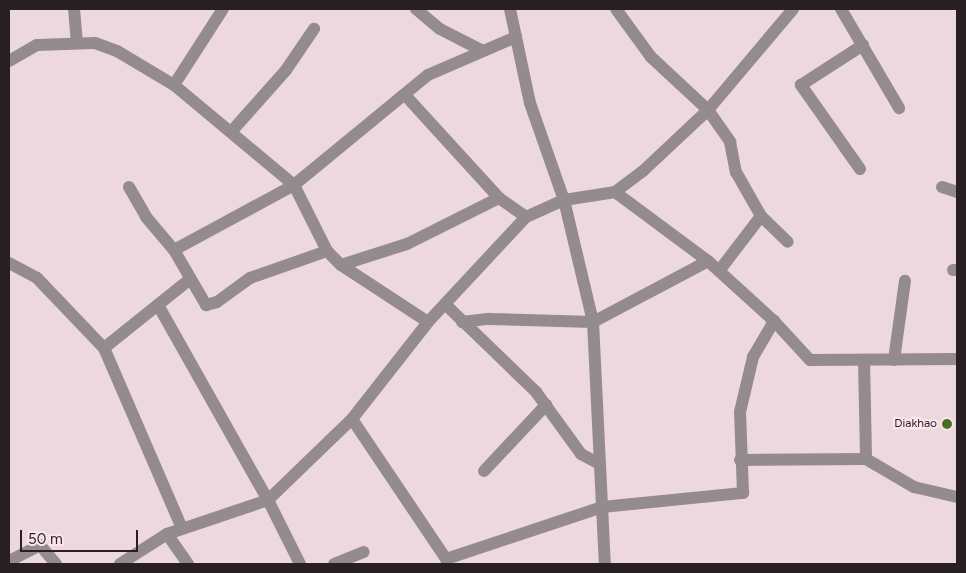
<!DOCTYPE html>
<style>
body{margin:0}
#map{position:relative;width:966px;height:573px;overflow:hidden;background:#edd8e0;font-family:Figtree,sans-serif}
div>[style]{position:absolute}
.minor>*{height:12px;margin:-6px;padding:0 6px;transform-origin:6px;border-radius:6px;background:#948b8e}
.dots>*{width:14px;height:14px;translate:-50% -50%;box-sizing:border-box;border:2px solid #fbe5ed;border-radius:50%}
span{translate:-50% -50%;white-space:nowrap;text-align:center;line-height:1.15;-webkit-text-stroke:4.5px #fbe5ed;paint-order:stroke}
.poi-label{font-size:12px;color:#271f22}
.right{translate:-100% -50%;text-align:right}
.frame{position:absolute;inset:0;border:10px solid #271f22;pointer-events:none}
.scale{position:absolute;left:20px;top:530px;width:118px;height:22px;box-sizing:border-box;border:2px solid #271f22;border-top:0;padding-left:6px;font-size:15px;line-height:18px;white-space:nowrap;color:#271f22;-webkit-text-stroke:4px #fbe5ed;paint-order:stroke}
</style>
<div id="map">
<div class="minor">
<div style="left:74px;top:9px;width:33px;rotate:85deg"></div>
<div style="left:416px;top:9px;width:31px;rotate:40deg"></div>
<div style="left:440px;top:29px;width:48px;rotate:27.1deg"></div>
<div style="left:510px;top:9px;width:96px;rotate:78deg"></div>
<div style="left:530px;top:103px;width:103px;rotate:70.7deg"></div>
<div style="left:564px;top:200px;width:125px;rotate:76.6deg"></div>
<div style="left:593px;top:322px;width:242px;rotate:87.2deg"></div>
<div style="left:616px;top:9px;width:59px;rotate:53.9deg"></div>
<div style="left:651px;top:57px;width:78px;rotate:42.9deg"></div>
<div style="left:708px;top:110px;width:39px;rotate:55deg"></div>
<div style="left:730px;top:142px;width:31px;rotate:79deg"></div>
<div style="left:736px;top:172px;width:51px;rotate:60.4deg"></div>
<div style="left:761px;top:216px;width:37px;rotate:44deg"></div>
<div style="left:841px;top:9px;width:115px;rotate:59.6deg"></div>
<div style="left:9px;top:61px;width:32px;rotate:-30deg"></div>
<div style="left:37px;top:45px;width:58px;rotate:-2deg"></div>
<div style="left:95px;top:43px;width:23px;rotate:20deg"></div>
<div style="left:117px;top:51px;width:66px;rotate:30.8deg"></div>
<div style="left:174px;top:85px;width:156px;rotate:39.8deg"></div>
<div style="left:294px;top:185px;width:74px;rotate:63.4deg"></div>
<div style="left:327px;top:251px;width:20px;rotate:45deg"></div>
<div style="left:341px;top:265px;width:104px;rotate:33.2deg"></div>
<div style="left:174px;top:85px;width:90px;rotate:-57.2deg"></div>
<div style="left:405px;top:95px;width:139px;rotate:47.6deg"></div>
<div style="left:499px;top:198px;width:33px;rotate:35deg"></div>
<div style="left:231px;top:132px;width:83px;rotate:-48.4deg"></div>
<div style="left:286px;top:70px;width:50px;rotate:-55.7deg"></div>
<div style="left:860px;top:169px;width:103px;rotate:-125.1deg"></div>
<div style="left:801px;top:85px;width:74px;rotate:-32.8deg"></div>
<div style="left:129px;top:187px;width:34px;rotate:60deg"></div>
<div style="left:146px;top:217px;width:43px;rotate:49.7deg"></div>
<div style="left:174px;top:250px;width:64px;rotate:59.8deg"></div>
<div style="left:206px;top:305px;width:11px;rotate:-15deg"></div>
<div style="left:217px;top:302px;width:41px;rotate:-36deg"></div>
<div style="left:250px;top:278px;width:82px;rotate:-19.3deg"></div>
<div style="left:942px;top:187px;width:16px;rotate:18deg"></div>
<div style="left:615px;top:192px;width:116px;rotate:36.6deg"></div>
<div style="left:708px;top:261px;width:89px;rotate:42.3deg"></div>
<div style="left:774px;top:321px;width:53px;rotate:47.3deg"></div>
<div style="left:810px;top:360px;width:147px;rotate:-0.4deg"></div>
<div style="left:174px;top:250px;width:136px;rotate:-28.4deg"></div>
<div style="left:294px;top:185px;width:173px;rotate:-39.4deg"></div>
<div style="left:428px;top:75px;width:96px;rotate:-23.4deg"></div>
<div style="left:9px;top:263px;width:32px;rotate:28deg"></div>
<div style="left:37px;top:278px;width:97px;rotate:46.3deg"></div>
<div style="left:104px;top:348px;width:196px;rotate:66.6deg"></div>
<div style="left:341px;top:265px;width:69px;rotate:-17.7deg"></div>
<div style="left:407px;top:244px;width:103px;rotate:-26.6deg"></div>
<div style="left:953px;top:270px;width:4px"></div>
<div style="left:719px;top:271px;width:69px;rotate:-52.6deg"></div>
<div style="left:445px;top:304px;width:127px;rotate:44deg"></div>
<div style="left:536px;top:392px;width:77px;rotate:54deg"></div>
<div style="left:581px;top:454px;width:21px;rotate:28deg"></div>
<div style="left:158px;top:305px;width:224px;rotate:60.6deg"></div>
<div style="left:268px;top:500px;width:72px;rotate:63.4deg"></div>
<div style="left:462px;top:322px;width:26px;rotate:-7deg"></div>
<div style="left:488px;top:319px;width:105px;rotate:1.6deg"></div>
<div style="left:593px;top:322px;width:130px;rotate:-27.9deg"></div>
<div style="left:104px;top:348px;width:110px;rotate:-38.7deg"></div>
<div style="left:864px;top:360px;width:99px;rotate:88.8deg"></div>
<div style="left:894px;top:360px;width:80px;rotate:-82.1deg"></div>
<div style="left:352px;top:419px;width:169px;rotate:56.1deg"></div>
<div style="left:446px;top:559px;width:164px;rotate:-18.4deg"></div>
<div style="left:602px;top:507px;width:142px;rotate:-5.7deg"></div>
<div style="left:743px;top:493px;width:81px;rotate:-92.1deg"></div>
<div style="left:740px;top:412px;width:57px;rotate:-76.7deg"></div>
<div style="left:753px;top:357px;width:42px;rotate:-59.7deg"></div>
<div style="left:740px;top:460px;width:126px;rotate:-0.5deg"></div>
<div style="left:866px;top:459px;width:56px;rotate:30.3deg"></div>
<div style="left:914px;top:487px;width:44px;rotate:13.1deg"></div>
<div style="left:484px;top:471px;width:91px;rotate:-46.8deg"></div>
<div style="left:167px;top:534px;width:37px;rotate:55deg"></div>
<div style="left:9px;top:561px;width:35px;rotate:-27deg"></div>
<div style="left:40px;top:545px;width:25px;rotate:50deg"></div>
<div style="left:120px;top:564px;width:56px;rotate:-32.6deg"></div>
<div style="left:167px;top:534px;width:107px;rotate:-18.6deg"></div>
<div style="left:268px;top:500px;width:117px;rotate:-44deg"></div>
<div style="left:352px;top:419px;width:123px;rotate:-51.9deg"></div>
<div style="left:428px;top:322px;width:144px;rotate:-47deg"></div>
<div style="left:526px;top:217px;width:42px;rotate:-24.1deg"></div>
<div style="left:564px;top:200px;width:52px;rotate:-8.9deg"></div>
<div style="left:615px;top:192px;width:35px;rotate:-37deg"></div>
<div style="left:643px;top:171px;width:89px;rotate:-43.2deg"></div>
<div style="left:708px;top:110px;width:132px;rotate:-49.9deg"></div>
<div style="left:334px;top:564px;width:32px;rotate:-22deg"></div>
</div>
<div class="dots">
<div style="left:947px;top:424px;background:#4a6d26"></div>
</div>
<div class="poi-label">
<span class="right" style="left:937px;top:424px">Diakhao</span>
</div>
<div class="frame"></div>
<div class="scale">50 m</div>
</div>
